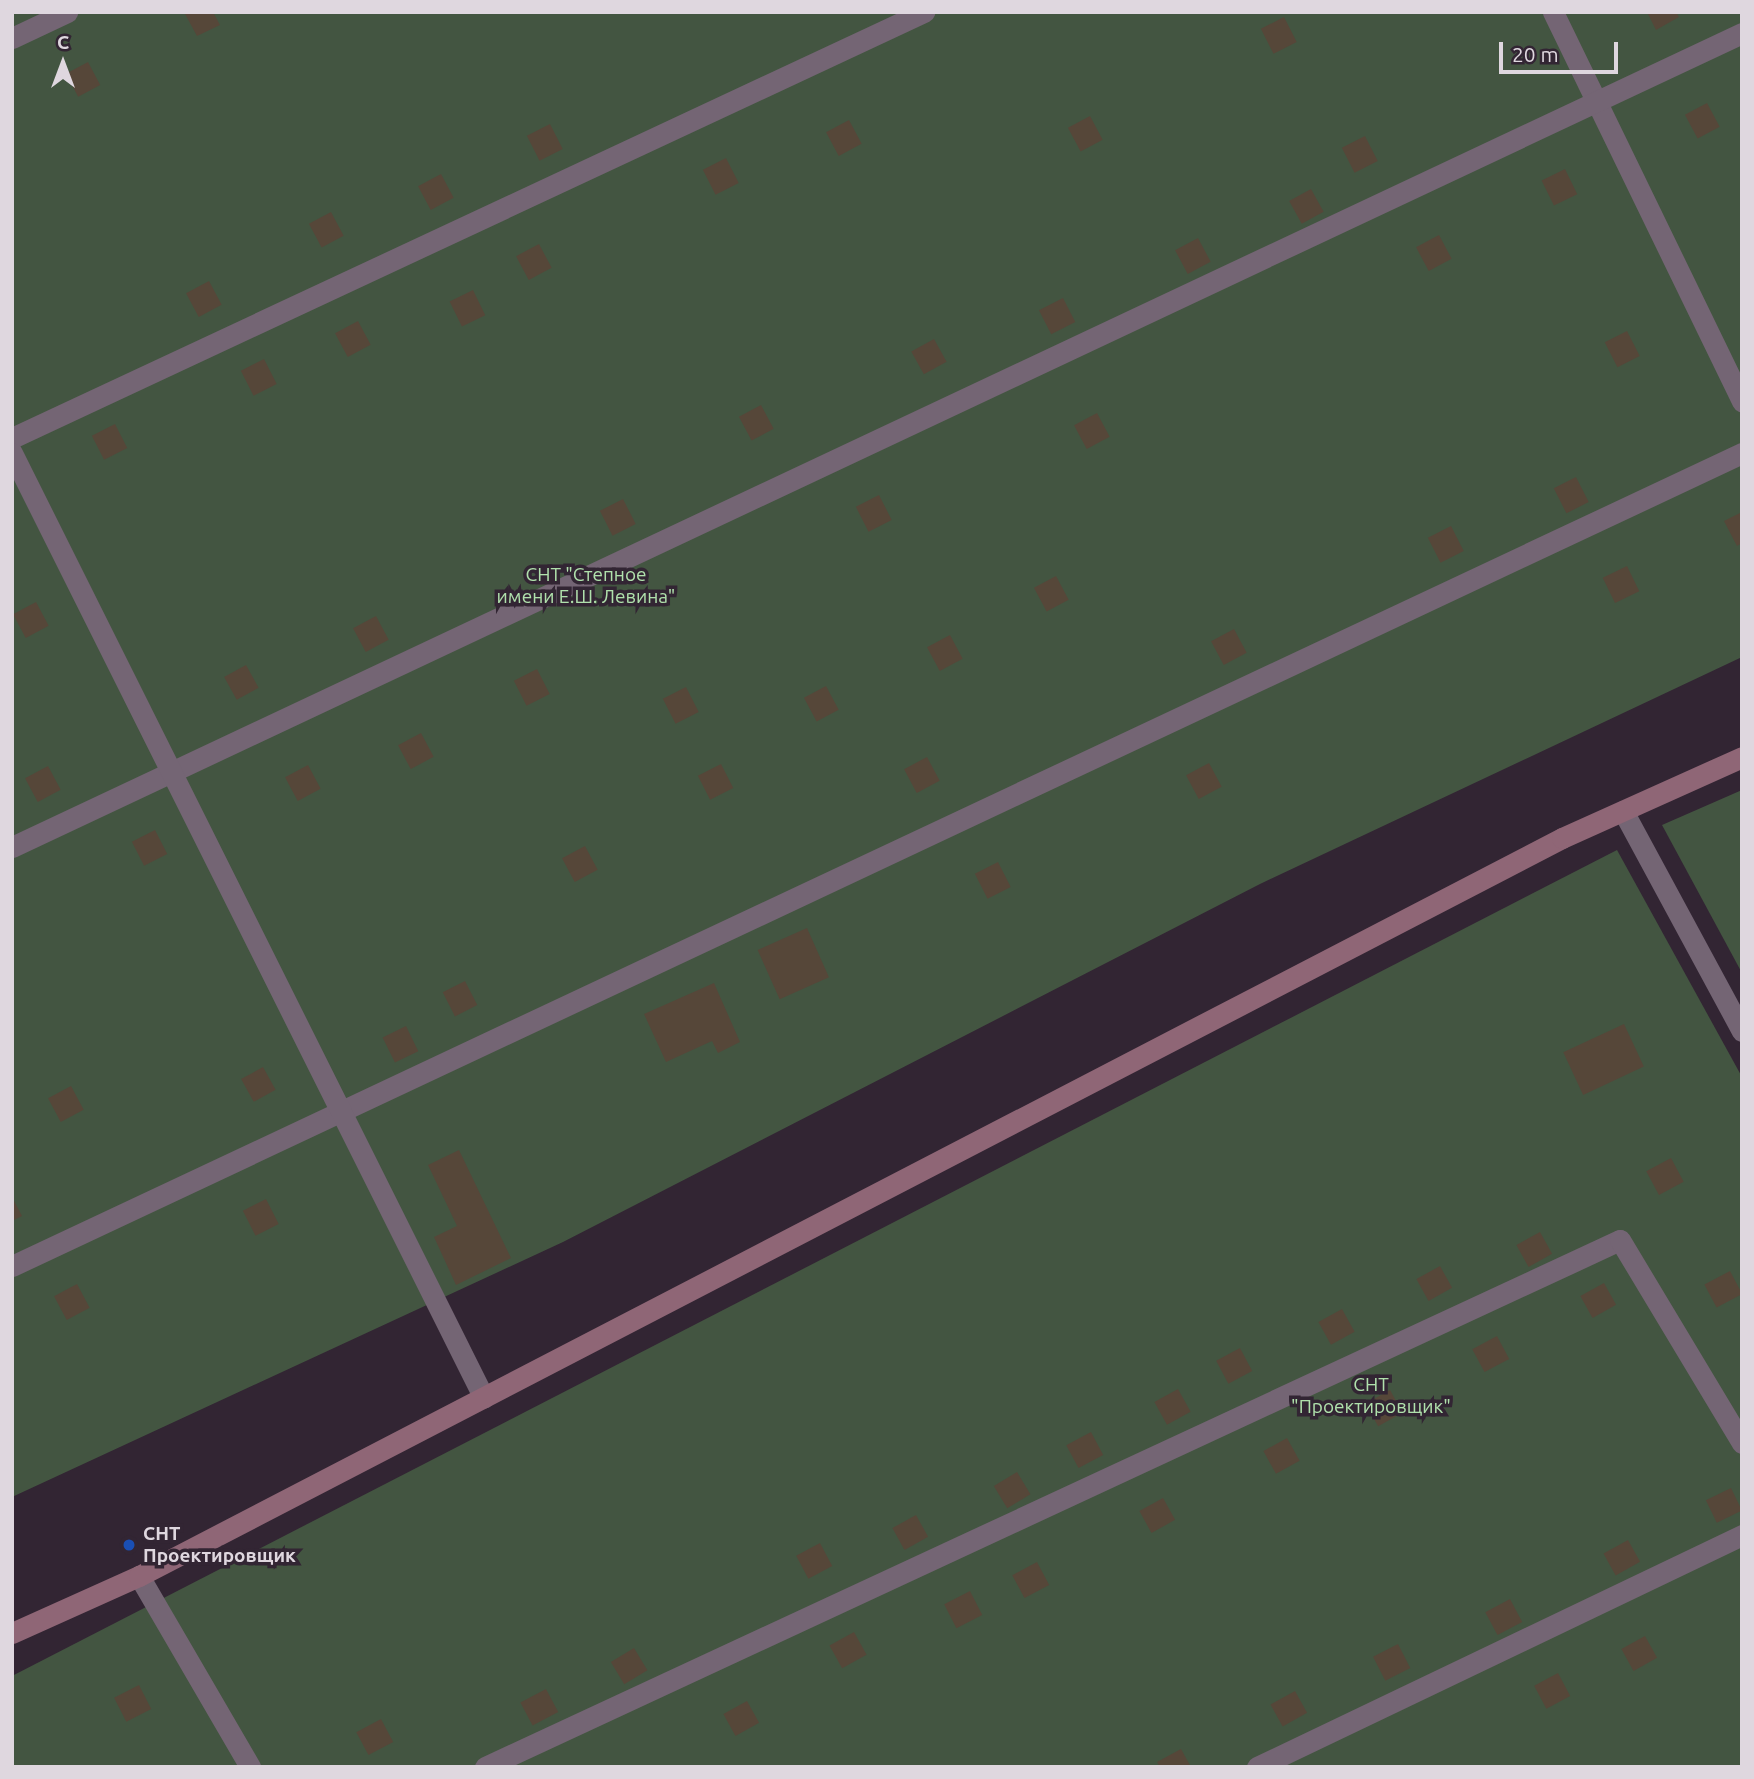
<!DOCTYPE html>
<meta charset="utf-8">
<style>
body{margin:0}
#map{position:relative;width:1754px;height:1779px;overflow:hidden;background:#322533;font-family:Ubuntu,sans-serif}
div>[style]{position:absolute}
.green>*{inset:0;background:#435541}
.building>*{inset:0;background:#564739;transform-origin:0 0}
.lane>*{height:21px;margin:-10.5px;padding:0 10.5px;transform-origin:10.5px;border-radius:10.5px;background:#746574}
.street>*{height:21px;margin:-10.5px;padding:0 10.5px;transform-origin:10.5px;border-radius:10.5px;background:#746574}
.secondary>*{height:21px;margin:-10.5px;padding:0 10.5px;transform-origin:10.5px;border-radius:10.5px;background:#8f6676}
.dots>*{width:19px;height:19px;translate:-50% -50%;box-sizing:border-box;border:4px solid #322533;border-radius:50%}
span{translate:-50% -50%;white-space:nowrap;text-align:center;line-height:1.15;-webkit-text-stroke:7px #322533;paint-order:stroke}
.park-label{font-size:19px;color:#b0e1ac}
.poi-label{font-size:19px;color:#dfd7df;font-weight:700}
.left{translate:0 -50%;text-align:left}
.frame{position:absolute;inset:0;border:14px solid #dfd7df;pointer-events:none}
.north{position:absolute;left:28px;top:28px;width:70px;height:70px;-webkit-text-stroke:5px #322533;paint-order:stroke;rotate:0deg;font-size:19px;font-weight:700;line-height:28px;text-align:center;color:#dfd7df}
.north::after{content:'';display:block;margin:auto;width:24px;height:32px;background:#dfd7df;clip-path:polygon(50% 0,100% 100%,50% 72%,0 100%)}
.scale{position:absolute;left:1499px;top:42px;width:119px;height:32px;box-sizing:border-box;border:4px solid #dfd7df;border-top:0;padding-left:9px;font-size:21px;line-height:24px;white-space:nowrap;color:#dfd7df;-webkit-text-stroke:5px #322533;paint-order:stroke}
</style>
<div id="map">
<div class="green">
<div style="clip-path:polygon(12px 12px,1742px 12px,1742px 657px,1260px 884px,563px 1242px,12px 1497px)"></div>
<div style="clip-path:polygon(1742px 790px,1742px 973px,1662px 825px)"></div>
<div style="clip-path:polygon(1617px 850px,1742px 1077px,1742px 1767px,12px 1767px,12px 1676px)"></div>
</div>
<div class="building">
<div style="clip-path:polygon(184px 12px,213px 12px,220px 25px,197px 36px)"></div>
<div style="clip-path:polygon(1647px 12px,1676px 12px,1679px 17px,1656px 30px)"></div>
<div style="left:1284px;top:17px;width:28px;height:26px;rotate:63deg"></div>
<div style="left:88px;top:62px;width:26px;height:25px;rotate:62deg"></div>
<div style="left:1707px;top:103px;width:27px;height:25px;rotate:62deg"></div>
<div style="left:1090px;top:116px;width:27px;height:25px;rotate:62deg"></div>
<div style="left:849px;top:120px;width:27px;height:26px;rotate:62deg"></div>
<div style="left:550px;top:124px;width:28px;height:26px;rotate:63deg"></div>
<div style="left:1365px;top:136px;width:28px;height:26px;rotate:63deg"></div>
<div style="left:726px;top:158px;width:28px;height:26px;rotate:63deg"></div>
<div style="left:1565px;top:169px;width:28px;height:26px;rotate:64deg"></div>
<div style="left:441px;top:174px;width:27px;height:26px;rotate:62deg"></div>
<div style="left:1311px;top:189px;width:26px;height:25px;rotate:61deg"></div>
<div style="left:331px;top:212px;width:27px;height:25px;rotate:62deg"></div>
<div style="left:1439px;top:235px;width:27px;height:26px;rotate:62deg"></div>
<div style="left:1198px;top:238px;width:27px;height:26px;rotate:62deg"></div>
<div style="left:539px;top:244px;width:27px;height:26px;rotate:62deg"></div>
<div style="left:209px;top:281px;width:27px;height:26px;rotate:62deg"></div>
<div style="left:473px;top:290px;width:28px;height:26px;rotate:64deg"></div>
<div style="left:1063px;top:298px;width:27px;height:27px;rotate:63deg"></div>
<div style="left:358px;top:321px;width:27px;height:26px;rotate:62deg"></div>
<div style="left:1627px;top:331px;width:28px;height:25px;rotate:63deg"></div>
<div style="left:934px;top:339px;width:26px;height:26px;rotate:61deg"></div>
<div style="left:264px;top:359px;width:28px;height:26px;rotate:63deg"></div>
<div style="left:761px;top:405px;width:27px;height:25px;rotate:62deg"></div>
<div style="left:1097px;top:413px;width:27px;height:26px;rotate:62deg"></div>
<div style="left:115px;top:424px;width:27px;height:26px;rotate:63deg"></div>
<div style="left:1576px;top:477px;width:28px;height:25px;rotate:63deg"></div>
<div style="left:879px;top:495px;width:28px;height:26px;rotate:63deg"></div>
<div style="left:623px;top:499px;width:28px;height:26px;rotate:63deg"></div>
<div style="clip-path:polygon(1742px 512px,1742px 543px,1737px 546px,1724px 521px)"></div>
<div style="left:1451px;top:526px;width:28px;height:26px;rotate:63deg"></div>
<div style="left:1627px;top:566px;width:28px;height:27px;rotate:64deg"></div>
<div style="left:1056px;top:576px;width:27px;height:25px;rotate:62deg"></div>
<div style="left:36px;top:602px;width:27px;height:26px;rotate:62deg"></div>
<div style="left:376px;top:616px;width:27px;height:26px;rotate:62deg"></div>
<div style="left:1234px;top:629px;width:27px;height:26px;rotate:62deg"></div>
<div style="left:950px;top:635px;width:27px;height:26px;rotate:62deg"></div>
<div style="left:246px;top:665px;width:26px;height:25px;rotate:61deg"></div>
<div style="left:537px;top:669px;width:28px;height:26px;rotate:63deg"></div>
<div style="left:826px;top:686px;width:27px;height:25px;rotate:62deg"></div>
<div style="left:686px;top:687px;width:28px;height:26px;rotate:63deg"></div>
<div style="left:421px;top:733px;width:27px;height:26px;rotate:62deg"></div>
<div style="left:927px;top:757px;width:27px;height:26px;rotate:62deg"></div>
<div style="left:1209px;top:763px;width:27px;height:26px;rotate:62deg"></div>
<div style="left:721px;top:764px;width:27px;height:26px;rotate:63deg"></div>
<div style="left:308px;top:765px;width:27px;height:26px;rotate:62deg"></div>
<div style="left:48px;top:766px;width:27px;height:26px;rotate:62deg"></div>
<div style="left:155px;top:830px;width:27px;height:26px;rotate:63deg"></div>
<div style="left:585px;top:846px;width:27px;height:26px;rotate:62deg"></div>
<div style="left:998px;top:862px;width:28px;height:26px;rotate:63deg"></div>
<div style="left:807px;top:928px;width:54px;height:54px;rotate:66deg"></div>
<div style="left:465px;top:981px;width:27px;height:25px;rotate:63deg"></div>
<div style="clip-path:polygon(714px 983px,740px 1042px,718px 1053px,712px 1041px,666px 1062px,644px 1014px)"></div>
<div style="left:1624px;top:1024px;width:47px;height:67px;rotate:65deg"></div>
<div style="left:406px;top:1026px;width:28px;height:26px;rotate:64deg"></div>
<div style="left:263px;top:1067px;width:26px;height:25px;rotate:61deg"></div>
<div style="left:71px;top:1086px;width:27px;height:26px;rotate:62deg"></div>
<div style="clip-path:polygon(459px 1150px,511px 1258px,456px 1285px,434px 1237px,457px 1226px,428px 1165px)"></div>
<div style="left:1671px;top:1158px;width:27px;height:28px;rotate:62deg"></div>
<div style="clip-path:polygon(12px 1197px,22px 1216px,12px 1221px)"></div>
<div style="left:266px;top:1199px;width:28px;height:26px;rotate:63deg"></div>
<div style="left:1540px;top:1232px;width:25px;height:27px;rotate:61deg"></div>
<div style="left:1440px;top:1266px;width:25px;height:27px;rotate:61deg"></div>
<div style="left:1730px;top:1271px;width:26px;height:29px;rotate:62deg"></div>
<div style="left:1604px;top:1283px;width:25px;height:27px;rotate:61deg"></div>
<div style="left:77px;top:1284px;width:27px;height:26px;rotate:62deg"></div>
<div style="left:1342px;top:1309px;width:26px;height:27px;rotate:61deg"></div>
<div style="left:1497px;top:1336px;width:26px;height:28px;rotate:62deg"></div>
<div style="left:1240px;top:1348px;width:26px;height:27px;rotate:62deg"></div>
<div style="left:1178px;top:1389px;width:26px;height:27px;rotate:61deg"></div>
<div style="left:1390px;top:1390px;width:26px;height:28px;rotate:61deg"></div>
<div style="left:1091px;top:1432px;width:26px;height:28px;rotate:62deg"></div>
<div style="left:1287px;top:1438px;width:26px;height:27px;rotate:61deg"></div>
<div style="left:1017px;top:1472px;width:26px;height:27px;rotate:59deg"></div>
<div style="left:1731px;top:1488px;width:25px;height:28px;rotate:64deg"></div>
<div style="left:1163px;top:1498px;width:25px;height:27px;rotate:61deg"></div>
<div style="left:916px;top:1515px;width:25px;height:27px;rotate:61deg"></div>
<div style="left:1628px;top:1540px;width:25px;height:28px;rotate:61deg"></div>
<div style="left:820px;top:1543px;width:26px;height:27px;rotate:62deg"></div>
<div style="left:1037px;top:1562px;width:26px;height:28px;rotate:62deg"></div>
<div style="left:970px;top:1591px;width:27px;height:29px;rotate:63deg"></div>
<div style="left:1510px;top:1599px;width:26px;height:28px;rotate:62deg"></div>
<div style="left:854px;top:1632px;width:26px;height:28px;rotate:61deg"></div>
<div style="left:1645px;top:1636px;width:25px;height:27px;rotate:61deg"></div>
<div style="left:1398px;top:1644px;width:27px;height:28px;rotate:63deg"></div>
<div style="left:634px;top:1648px;width:26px;height:27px;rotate:59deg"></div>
<div style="left:1558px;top:1673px;width:26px;height:27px;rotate:62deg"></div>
<div style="left:139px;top:1685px;width:27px;height:28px;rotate:63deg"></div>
<div style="left:546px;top:1689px;width:26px;height:29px;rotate:62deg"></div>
<div style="left:1295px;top:1691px;width:25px;height:28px;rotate:61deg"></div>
<div style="left:747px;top:1701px;width:25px;height:27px;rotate:61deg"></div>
<div style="left:381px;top:1719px;width:26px;height:28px;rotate:62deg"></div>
<div style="clip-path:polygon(1181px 1749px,1191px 1767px,1160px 1767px,1157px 1762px)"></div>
</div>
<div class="lane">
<div style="left:1553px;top:12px;width:433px;rotate:64.1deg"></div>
<div style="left:12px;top:38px;width:61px;rotate:-25.3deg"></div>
<div style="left:12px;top:438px;width:1007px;rotate:-25.04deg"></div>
<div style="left:1623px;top:811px;width:250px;rotate:61.6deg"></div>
<div style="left:12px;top:847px;width:1912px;rotate:-25.2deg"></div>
<div style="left:12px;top:1266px;width:1912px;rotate:-25.17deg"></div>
<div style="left:485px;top:1767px;width:1251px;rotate:-24.91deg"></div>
<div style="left:1620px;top:1240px;width:237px;rotate:59deg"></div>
<div style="left:1257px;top:1767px;width:538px;rotate:-25.56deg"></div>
</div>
<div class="street">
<div style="left:12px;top:453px;width:1056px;rotate:63.46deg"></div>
<div style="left:139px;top:1576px;width:221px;rotate:59.8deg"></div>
</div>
<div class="secondary">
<div style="left:12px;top:1633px;width:139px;rotate:-24.2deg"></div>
<div style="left:139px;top:1576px;width:1603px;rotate:-27.41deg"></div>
<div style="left:1562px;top:838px;width:197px;rotate:-24.2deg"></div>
</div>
<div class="dots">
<div style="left:129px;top:1545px;background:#1a4fb4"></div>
</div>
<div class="park-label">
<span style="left:586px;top:586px">СНТ "Степное<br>имени Е.Ш. Левина"</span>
<span style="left:1371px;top:1396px">СНТ<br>"Проектировщик"</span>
</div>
<div class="poi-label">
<span class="left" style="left:143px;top:1545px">СНТ<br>Проектировщик</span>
</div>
<div class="frame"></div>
<div class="north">С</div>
<div class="scale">20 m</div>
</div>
